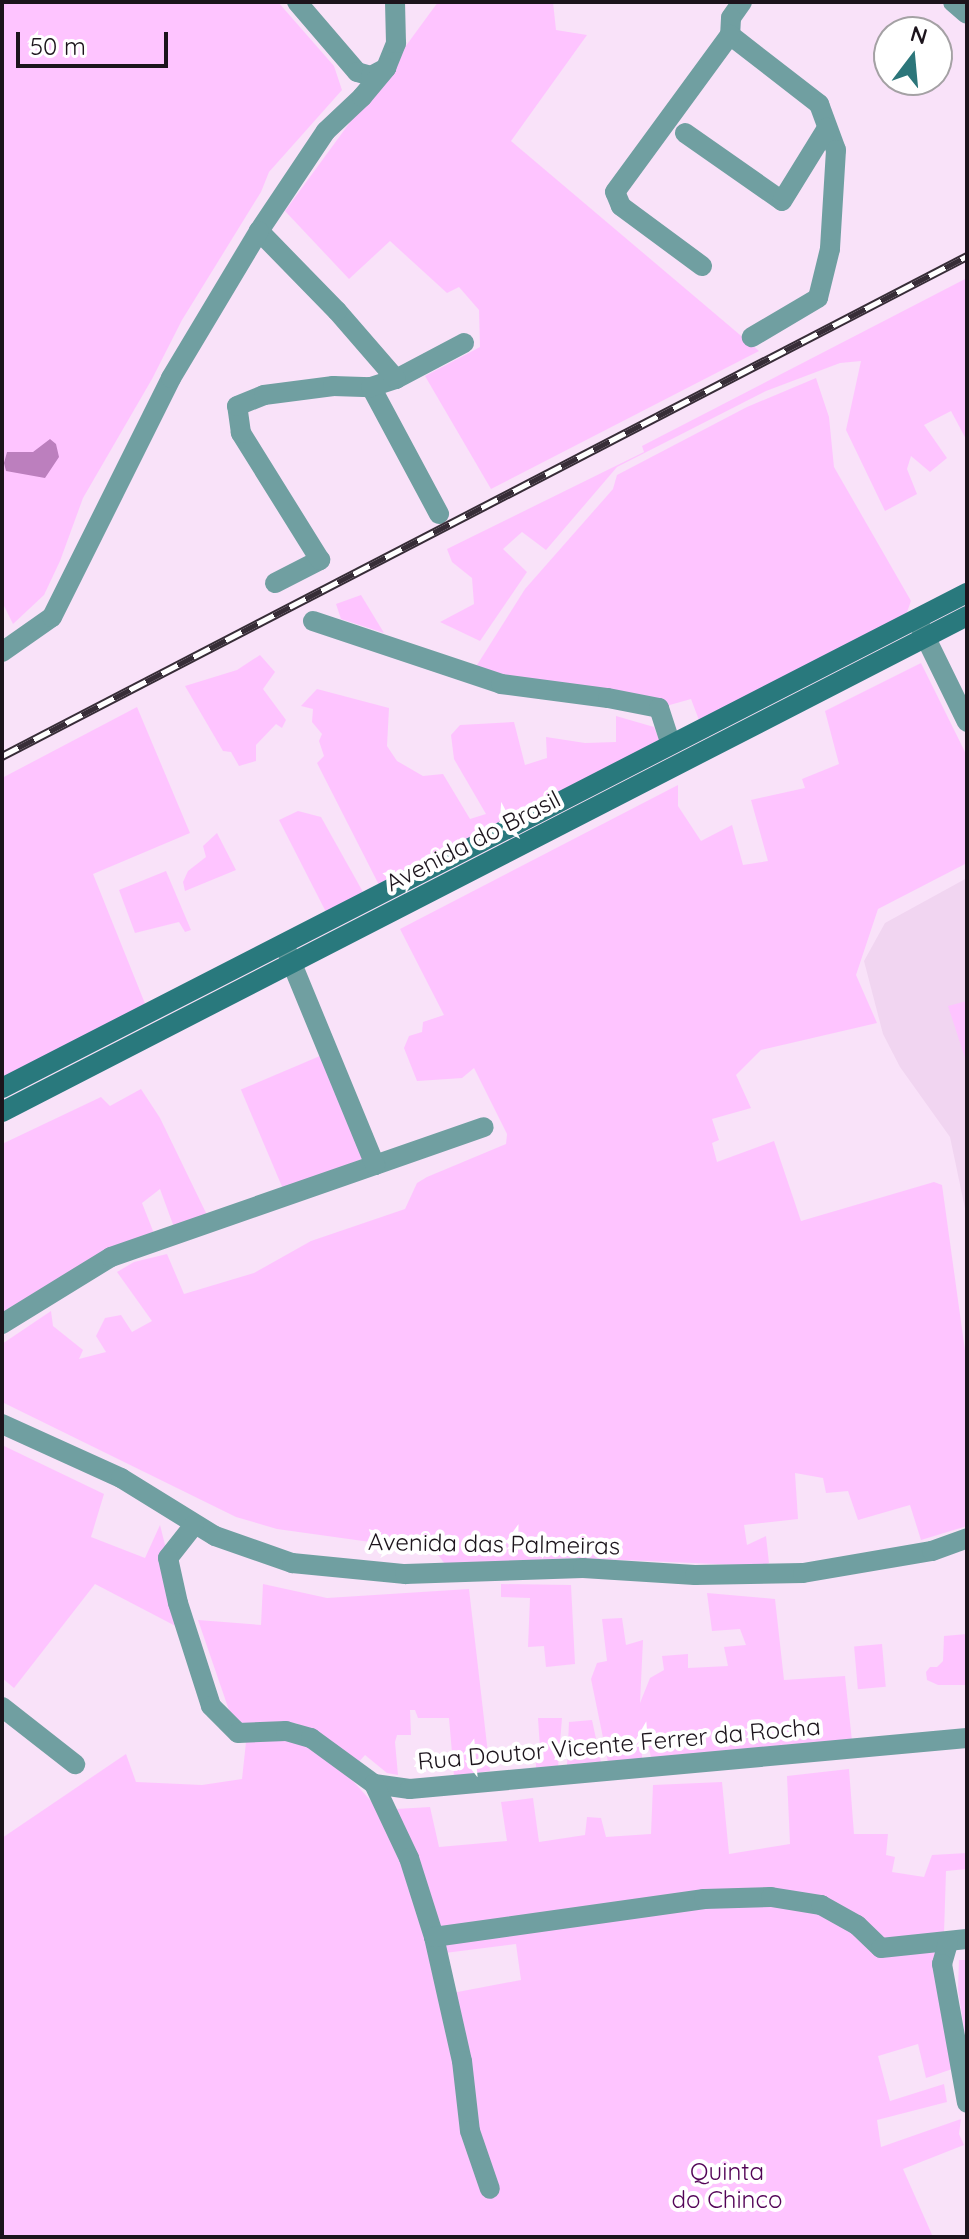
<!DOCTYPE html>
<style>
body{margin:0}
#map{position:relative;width:969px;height:2239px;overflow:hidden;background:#f9e2f9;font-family:Quicksand,sans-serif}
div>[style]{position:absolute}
.built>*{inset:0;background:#f1d5f1}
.green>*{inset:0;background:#fec4ff;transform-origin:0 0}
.water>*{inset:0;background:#bc7fbe}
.street>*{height:20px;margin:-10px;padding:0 10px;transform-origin:10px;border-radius:10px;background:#709fa1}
.secondary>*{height:20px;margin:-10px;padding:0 10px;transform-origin:10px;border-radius:10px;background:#29797d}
.rail>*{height:9px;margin-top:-4.5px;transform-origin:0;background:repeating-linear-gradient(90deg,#fff 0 18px,#372d37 0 36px);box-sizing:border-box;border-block:2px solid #372d37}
span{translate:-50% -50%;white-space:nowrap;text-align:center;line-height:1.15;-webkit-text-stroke:8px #fff;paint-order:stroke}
.street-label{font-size:24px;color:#1c141c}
.park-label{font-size:24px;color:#530457}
.frame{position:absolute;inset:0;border:4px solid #1c141c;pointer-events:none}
.north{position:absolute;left:873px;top:16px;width:80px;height:80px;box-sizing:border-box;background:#fff;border:2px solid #a4a1a4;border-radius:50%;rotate:16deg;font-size:22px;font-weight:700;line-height:32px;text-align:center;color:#1c141c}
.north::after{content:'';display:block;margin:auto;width:28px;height:36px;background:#2c767a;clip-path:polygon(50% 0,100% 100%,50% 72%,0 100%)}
.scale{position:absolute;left:16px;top:32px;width:152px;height:36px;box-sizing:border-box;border:4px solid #1c141c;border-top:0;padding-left:10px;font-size:24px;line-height:28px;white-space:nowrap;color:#1c141c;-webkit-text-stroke:6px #fff;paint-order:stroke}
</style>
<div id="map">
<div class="built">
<div style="clip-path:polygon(967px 878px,967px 1218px,950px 1137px,900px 1067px,883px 1034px,864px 961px,885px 923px)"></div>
</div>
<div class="green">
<div style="clip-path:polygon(2px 2px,278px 2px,334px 66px,342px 90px,269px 172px,261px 192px,182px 320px,152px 379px,83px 498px,60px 561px,44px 595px,13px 624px,2px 602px)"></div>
<div style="clip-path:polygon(438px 2px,553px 2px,556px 30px,587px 35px,511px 141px,759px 351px,491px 489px,425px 376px,480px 347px,479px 310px,459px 287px,447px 293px,390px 241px,349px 279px,285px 211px)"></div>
<div style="clip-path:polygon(967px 278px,967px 441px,951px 411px,924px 425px,947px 458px,930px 472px,911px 456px,907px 469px,917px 494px,885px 511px,846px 430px,861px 361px,840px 363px,766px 391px,617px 467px,546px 550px,522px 532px,503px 549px,527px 572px,480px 641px,440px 622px,474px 604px,472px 578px,452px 562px,447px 549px,644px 452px,642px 446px)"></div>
<div style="clip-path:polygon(816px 378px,829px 417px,834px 467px,911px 601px,902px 626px,702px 728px,691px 699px,659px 708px,472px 673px,525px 589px,613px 489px,617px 475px,747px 407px)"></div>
<div style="clip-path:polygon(361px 595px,384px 633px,341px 619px,336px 604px)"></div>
<div style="clip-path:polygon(260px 655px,275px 672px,263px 689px,286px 720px,282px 728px,276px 724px,256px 745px,256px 761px,239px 766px,231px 752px,223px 751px,185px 686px,237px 670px)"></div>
<div style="clip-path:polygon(921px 663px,967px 756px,967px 863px,878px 909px,856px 975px,877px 1023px,761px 1050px,736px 1075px,751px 1108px,712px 1119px,719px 1140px,712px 1143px,717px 1162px,774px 1141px,801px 1221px,934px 1182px,942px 1185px,967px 1365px,967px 1526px,921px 1540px,910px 1505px,858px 1520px,848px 1491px,826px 1493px,823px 1478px,795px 1473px,798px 1519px,744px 1525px,747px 1545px,766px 1536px,769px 1563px,762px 1566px,576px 1558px,445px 1564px,435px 1551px,277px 1529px,236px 1517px,2px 1402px,2px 1344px,51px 1311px,53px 1326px,83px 1350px,79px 1359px,106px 1352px,96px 1336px,105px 1318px,121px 1315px,132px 1332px,152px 1321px,117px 1272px,134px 1262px,167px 1254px,184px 1294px,254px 1273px,311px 1241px,405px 1209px,417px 1183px,427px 1177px,506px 1144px,507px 1134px,474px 1068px,462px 1078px,417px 1081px,404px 1048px,409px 1036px,422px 1032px,423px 1022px,444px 1015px,400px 929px,678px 785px,678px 806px,701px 841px,732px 825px,743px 865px,768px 861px,751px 800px,805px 788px,802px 779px,839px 764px,825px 711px)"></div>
<div style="clip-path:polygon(317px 689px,389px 708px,387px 746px,397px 761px,423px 776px,443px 774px,470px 819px,486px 814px,454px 759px,451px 735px,460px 725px,514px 722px,525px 765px,547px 758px,546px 737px,585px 743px,616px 742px,616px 716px,654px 727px,660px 742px,379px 885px,317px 763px,324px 756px,319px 741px,322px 734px,312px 722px,313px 709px,301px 706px)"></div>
<div style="clip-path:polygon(137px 707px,190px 833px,93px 874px,146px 1006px,2px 1080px,2px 778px)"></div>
<div style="clip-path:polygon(298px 811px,321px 817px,363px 892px,327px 914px,279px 820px)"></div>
<div style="clip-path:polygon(217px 833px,236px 870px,185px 891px,183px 882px,188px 871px,206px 857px,203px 846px)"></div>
<div style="clip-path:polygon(166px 871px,191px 930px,185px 932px,179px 922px,135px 933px,119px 890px)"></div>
<div style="clip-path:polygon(967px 1001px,967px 1064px,948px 1006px)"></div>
<div style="left:320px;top:1056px;width:111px;height:86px;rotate:67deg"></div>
<div style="clip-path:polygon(141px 1089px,160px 1118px,207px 1215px,175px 1230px,160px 1189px,142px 1203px,155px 1236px,2px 1324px,2px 1144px,101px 1097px,110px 1106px)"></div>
<div style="clip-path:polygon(2px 1445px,104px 1494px,91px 1537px,145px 1558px,160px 1525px,187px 1632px,95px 1584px,14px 1688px,2px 1678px)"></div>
<div style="clip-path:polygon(263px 1584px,327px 1598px,469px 1589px,490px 1771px,454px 1776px,449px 1718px,418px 1718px,415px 1710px,410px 1710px,411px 1735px,397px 1735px,395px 1742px,398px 1775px,387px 1773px,365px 1755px,357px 1764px,296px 1723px,242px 1726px,232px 1719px,198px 1620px,261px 1625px)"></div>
<div style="clip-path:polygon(501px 1584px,571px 1585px,575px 1664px,546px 1667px,544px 1646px,528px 1647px,530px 1598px,501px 1597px)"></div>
<div style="clip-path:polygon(707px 1593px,775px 1599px,784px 1680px,845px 1676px,852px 1741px,651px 1758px,649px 1748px,642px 1747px,642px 1759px,608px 1762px,591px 1679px,597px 1663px,607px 1661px,602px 1619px,622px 1618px,626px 1645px,643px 1640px,640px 1703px,650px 1678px,664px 1670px,662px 1656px,688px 1654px,688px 1668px,728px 1666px,724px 1647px,746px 1645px,740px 1629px,712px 1631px)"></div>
<div style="clip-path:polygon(967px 1634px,967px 1685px,938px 1685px,927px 1680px,926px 1672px,930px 1667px,937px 1667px,943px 1661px,944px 1636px)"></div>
<div style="left:882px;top:1644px;width:43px;height:28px;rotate:85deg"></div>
<div style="clip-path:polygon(538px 1718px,562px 1718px,558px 1768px,536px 1769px,536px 1751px,540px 1749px)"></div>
<div style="clip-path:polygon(592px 1720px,601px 1762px,567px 1765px,569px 1722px)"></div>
<div style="clip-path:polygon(evenodd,281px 1738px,300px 1741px,323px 1757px,354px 1782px,379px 1810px,430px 1807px,439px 1847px,507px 1841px,501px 1802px,533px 1798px,539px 1842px,585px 1835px,587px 1817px,601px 1818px,606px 1837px,651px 1834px,653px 1785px,722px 1782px,729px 1854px,790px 1844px,787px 1776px,849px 1769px,854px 1834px,888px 1834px,886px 1855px,895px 1857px,892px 1872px,924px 1877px,932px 1855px,967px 1853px,967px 1869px,946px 1871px,944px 1933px,961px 2066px,926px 2078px,918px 2044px,878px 2056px,890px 2101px,944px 2084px,947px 2102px,877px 2120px,881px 2147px,961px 2119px,959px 2134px,964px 2145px,903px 2169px,933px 2237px,2px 2237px,2px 1838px,126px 1754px,136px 1782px,202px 1785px,242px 1779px,246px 1742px,281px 1738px,516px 1944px,521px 1980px,447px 1994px,437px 1954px,516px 1944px)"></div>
<div style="clip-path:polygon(959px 1960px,967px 1960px,967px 2047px,958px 1990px)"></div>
</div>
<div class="water">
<div style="clip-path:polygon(50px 439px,56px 444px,59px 457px,45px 478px,6px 471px,4px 463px,7px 452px,33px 452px)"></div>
</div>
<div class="street">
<div style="left:297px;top:2px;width:92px;rotate:49.4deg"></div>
<div style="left:357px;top:72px;width:15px;rotate:16deg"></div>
<div style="left:371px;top:76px;width:17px;rotate:-28deg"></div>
<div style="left:386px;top:68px;width:27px;rotate:-68deg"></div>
<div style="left:396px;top:43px;width:41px;rotate:-91.4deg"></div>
<div style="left:742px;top:2px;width:19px;rotate:125deg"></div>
<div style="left:731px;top:18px;width:17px;rotate:93deg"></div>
<div style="left:730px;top:35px;width:113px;rotate:37.8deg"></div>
<div style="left:819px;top:104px;width:49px;rotate:69.7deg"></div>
<div style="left:836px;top:150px;width:99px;rotate:93.5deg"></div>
<div style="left:830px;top:249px;width:50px;rotate:103.8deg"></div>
<div style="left:818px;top:298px;width:77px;rotate:149.4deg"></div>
<div style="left:953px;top:2px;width:18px;rotate:41deg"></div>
<div style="left:685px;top:133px;width:118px;rotate:35deg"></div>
<div style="left:782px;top:201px;width:86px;rotate:-58.3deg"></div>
<div style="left:702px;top:266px;width:101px;rotate:-143.5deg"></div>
<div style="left:621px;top:206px;width:15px;rotate:-113deg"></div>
<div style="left:615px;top:192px;width:195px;rotate:-53.8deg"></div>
<div style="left:396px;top:379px;width:77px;rotate:-27.9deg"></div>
<div style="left:371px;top:387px;width:144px;rotate:61.8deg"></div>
<div style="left:275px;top:583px;width:51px;rotate:-27.1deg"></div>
<div style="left:320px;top:560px;width:150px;rotate:-121.9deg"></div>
<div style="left:241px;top:433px;width:27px;rotate:-98deg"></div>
<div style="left:237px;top:406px;width:29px;rotate:-22deg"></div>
<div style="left:264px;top:395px;width:70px;rotate:-7.4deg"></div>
<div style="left:333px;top:386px;width:38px;rotate:2deg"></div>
<div style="left:371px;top:387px;width:26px;rotate:-18deg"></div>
<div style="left:396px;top:379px;width:90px;rotate:-130.9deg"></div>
<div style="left:337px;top:311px;width:112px;rotate:-134.3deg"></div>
<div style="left:259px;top:231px;width:120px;rotate:-56.2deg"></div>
<div style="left:326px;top:131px;width:50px;rotate:-43.4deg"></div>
<div style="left:362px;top:97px;width:38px;rotate:-50deg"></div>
<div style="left:313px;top:621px;width:198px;rotate:18.5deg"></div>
<div style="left:501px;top:684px;width:108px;rotate:7.5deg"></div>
<div style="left:608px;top:698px;width:52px;rotate:11.1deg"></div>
<div style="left:659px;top:708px;width:38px;rotate:72deg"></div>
<div style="left:918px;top:622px;width:111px;rotate:63.9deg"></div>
<div style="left:2px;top:652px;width:61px;rotate:-35deg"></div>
<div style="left:52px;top:617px;width:267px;rotate:-63.5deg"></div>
<div style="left:171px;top:378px;width:171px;rotate:-59.1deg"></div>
<div style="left:375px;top:1165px;width:115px;rotate:-19.2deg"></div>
<div style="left:2px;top:1324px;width:128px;rotate:-31.6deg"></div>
<div style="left:111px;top:1257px;width:280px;rotate:-19.2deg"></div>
<div style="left:375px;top:1165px;width:236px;rotate:-112.4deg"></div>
<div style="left:2px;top:1424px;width:131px;rotate:24.4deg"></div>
<div style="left:121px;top:1478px;width:110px;rotate:31.7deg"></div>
<div style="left:215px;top:1536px;width:82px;rotate:19.3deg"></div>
<div style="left:292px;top:1563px;width:114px;rotate:5.6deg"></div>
<div style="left:405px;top:1574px;width:178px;rotate:-1.9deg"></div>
<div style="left:583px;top:1568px;width:112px;rotate:3.6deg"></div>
<div style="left:695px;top:1575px;width:108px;rotate:-1.1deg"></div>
<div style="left:803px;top:1573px;width:131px;rotate:-9.7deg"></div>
<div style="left:932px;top:1551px;width:37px;rotate:-20deg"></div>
<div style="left:194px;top:1525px;width:42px;rotate:128.2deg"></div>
<div style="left:168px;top:1558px;width:46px;rotate:77.5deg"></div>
<div style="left:178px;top:1603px;width:108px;rotate:72.2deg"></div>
<div style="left:211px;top:1706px;width:38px;rotate:45deg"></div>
<div style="left:238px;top:1733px;width:48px;rotate:-2.4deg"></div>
<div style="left:286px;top:1731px;width:26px;rotate:16deg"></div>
<div style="left:311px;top:1738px;width:78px;rotate:36.1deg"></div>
<div style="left:374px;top:1784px;width:36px;rotate:8deg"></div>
<div style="left:410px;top:1789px;width:559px;rotate:-5.23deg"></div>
<div style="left:2px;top:1707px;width:93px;rotate:38deg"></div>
<div style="left:374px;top:1784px;width:82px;rotate:64.7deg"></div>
<div style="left:409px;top:1858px;width:83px;rotate:72.4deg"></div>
<div style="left:434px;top:1937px;width:127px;rotate:77.3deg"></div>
<div style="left:462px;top:2061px;width:70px;rotate:83.5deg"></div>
<div style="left:470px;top:2131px;width:61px;rotate:71deg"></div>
<div style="left:434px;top:1937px;width:273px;rotate:-8deg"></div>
<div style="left:704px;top:1899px;width:67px;rotate:-1.7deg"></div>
<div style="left:771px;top:1897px;width:51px;rotate:9.1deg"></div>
<div style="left:821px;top:1905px;width:41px;rotate:29.1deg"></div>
<div style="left:857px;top:1925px;width:33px;rotate:44deg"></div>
<div style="left:881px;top:1948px;width:86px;rotate:-6deg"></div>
<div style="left:948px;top:1943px;width:22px;rotate:106deg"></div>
<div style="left:942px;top:1964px;width:141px;rotate:79.8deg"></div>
</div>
<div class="secondary">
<div style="left:2px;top:1088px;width:1085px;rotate:-27.16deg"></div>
<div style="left:2px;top:1112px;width:1085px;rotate:-27.2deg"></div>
</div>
<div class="rail">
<div style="left:2px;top:756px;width:1087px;rotate:-27.39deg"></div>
</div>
<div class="street-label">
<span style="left:473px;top:841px;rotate:-27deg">Avenida do Brasil</span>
<span style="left:494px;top:1544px;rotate:1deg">Avenida das Palmeiras</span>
<span style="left:619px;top:1744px;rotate:-5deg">Rua Doutor Vicente Ferrer da Rocha</span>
</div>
<div class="park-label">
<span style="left:727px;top:2186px">Quinta<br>do Chinco</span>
</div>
<div class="frame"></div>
<div class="north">N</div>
<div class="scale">50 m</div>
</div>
